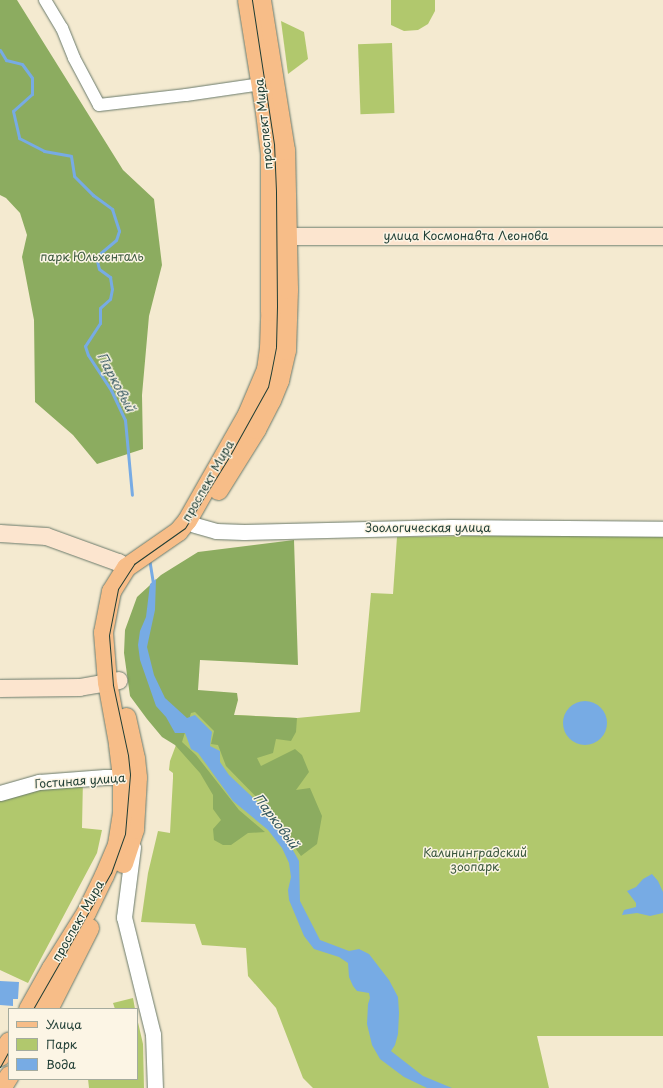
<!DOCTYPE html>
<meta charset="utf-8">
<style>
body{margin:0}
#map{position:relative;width:663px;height:1088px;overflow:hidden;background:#f4ead0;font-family:"Playpen Sans",sans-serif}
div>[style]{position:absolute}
.green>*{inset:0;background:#b1c86d;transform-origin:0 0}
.forest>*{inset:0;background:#8cac60}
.water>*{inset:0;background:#77abe4}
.round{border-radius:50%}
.stream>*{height:3px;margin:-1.5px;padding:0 1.5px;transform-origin:1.5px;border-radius:1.5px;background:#77abe4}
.roads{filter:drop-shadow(0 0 1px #6a7a6b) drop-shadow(0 0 1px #6a7a6b)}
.minor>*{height:12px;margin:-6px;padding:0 6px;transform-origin:6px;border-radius:6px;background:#fff}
.tertiary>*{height:15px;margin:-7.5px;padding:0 7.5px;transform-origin:7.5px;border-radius:7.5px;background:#fff}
.secondary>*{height:17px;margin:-8.5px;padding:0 8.5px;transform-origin:8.5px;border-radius:8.5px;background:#fce5cf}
.primary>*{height:19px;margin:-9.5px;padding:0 9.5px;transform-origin:9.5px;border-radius:9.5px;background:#f7bd88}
.tram>*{height:1px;margin:-0.5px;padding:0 0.5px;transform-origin:0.5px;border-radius:0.5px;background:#1f3d34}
span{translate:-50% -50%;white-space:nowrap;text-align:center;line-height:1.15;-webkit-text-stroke:3px #fcf5e5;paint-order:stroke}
.street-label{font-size:12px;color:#1f3d34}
.park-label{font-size:12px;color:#3c593f}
.water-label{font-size:13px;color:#355860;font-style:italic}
.legend{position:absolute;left:8px;top:1008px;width:130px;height:72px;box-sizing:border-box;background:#fcf5e5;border:1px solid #a4ab9e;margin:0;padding:5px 7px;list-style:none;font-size:12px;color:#1f3d34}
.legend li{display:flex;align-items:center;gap:8px;height:20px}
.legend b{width:20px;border:1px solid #a4ab9e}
</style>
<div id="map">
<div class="green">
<div style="clip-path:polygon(391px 0,435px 0,435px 11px,428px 24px,418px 30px,404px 31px,391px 25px)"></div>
<div style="clip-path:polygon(281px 21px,304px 32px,308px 59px,288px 74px)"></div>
<div style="left:392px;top:43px;width:70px;height:34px;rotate:88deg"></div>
<div style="clip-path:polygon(546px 535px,663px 536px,663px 1036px,537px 1036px,549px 1088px,313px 1088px,303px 1078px,276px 1008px,248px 976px,246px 948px,202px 945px,195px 924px,141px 922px,148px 873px,158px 831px,170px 833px,173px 778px,173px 773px,169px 770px,170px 761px,191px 705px,234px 715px,297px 718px,360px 712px,371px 593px,393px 594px,397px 537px)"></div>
<div style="clip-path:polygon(83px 778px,82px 828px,102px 830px,97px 853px,28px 983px,0 970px,0 794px)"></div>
<div style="clip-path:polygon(133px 998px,135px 1009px,115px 1009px,113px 1003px)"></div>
<div style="clip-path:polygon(137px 1018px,143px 1044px,144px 1088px,89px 1088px,88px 1079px,137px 1079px)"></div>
</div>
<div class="forest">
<div style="clip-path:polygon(0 0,17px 0,123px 170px,154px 199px,162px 265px,149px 316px,142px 395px,143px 449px,97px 464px,73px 435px,35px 402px,34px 320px,22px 257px,27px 235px,20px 213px,6px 198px,0 195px)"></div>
<div style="clip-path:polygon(294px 540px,298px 665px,200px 660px,198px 690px,237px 693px,238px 700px,234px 715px,297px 718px,296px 732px,291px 741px,276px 739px,273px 753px,257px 758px,261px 766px,295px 749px,302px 755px,309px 772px,296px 790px,310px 788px,322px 816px,317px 844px,301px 856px,263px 804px,226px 766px,218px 745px,211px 744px,214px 731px,195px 712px,191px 713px,182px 742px,196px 755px,239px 810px,265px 832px,248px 833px,231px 845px,223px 845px,214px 840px,213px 829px,221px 820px,213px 809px,213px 795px,200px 773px,175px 745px,162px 737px,147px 719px,130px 696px,124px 653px,125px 630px,137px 597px,161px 575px,198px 552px)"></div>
</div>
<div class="water">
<div style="clip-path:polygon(156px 579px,155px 610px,147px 647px,154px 675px,165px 698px,187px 718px,195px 715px,212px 732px,210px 746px,220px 751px,220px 762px,229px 775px,266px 810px,284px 834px,299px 861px,300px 901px,320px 940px,349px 951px,359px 949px,369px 954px,389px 980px,398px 997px,399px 1013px,398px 1034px,395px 1045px,391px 1051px,423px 1076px,452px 1088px,427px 1088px,404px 1077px,380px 1059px,372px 1045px,367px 1024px,368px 1004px,370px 998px,369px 993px,357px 991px,353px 986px,349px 977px,348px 963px,339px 957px,314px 949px,304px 936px,289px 900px,288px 890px,291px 877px,289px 863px,282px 848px,268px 830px,233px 801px,198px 753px,191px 749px,185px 733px,175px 733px,166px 717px,156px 706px,140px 660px,138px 645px,140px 631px,146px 617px,150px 584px)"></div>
<div class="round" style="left:563px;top:701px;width:44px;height:44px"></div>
<div style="clip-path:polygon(652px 874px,658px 881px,663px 892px,663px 913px,650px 916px,637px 913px,622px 915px,624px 910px,636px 907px,636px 903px,627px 891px,636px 887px,643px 879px)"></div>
<div style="clip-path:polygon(0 981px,19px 982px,18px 999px,13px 999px,13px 1006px,0 1005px)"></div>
</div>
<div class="stream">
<div style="left:0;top:50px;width:12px;rotate:59deg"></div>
<div style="left:6px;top:60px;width:16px;rotate:14deg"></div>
<div style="left:22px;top:64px;width:17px;rotate:54deg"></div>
<div style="left:32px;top:78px;width:16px;rotate:90deg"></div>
<div style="left:32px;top:94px;width:25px;rotate:138deg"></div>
<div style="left:13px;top:111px;width:28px;rotate:77deg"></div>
<div style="left:19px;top:138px;width:28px;rotate:27deg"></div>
<div style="left:44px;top:151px;width:27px;rotate:10deg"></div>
<div style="left:71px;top:156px;width:20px;rotate:81deg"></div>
<div style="left:74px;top:176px;width:27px;rotate:45deg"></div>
<div style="left:93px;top:195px;width:24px;rotate:36deg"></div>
<div style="left:112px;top:209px;width:23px;rotate:72deg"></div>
<div style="left:119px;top:231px;width:9px;rotate:108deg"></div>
<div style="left:116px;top:240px;width:26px;rotate:140deg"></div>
<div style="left:96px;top:257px;width:12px;rotate:76deg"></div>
<div style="left:99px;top:269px;width:14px;rotate:36deg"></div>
<div style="left:110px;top:277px;width:12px;rotate:81deg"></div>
<div style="left:112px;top:289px;width:10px;rotate:101deg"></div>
<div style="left:110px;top:299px;width:13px;rotate:138deg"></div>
<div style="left:100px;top:308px;width:15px;rotate:90deg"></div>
<div style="left:100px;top:323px;width:27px;rotate:123deg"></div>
<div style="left:85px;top:346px;width:9px;rotate:72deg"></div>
<div style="left:88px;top:355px;width:42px;rotate:56.7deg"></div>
<div style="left:111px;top:390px;width:33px;rotate:65deg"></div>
<div style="left:125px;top:420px;width:75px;rotate:84.7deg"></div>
<div style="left:149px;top:558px;width:26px;rotate:81deg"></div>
</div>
<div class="roads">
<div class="minor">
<div style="left:45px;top:0;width:33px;rotate:59deg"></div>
<div style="left:62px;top:28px;width:32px;rotate:68deg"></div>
<div style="left:74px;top:58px;width:53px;rotate:62deg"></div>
<div style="left:99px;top:105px;width:88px;rotate:-6.6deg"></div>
<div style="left:186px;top:95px;width:76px;rotate:-8.3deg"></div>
</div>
<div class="tertiary">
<div style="left:195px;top:525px;width:22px;rotate:16deg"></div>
<div style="left:216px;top:531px;width:28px;rotate:2deg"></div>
<div style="left:244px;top:532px;width:207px;rotate:-1.4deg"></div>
<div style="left:451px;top:527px;width:212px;rotate:0.5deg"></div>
<div style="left:0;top:793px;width:41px;rotate:-15.8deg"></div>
<div style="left:39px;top:782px;width:66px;rotate:-4.3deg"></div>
<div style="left:105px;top:777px;width:28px"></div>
<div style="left:133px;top:847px;width:71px;rotate:97.3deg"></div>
<div style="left:124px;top:917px;width:121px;rotate:76.1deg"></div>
<div style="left:153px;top:1034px;width:54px;rotate:87.9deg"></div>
</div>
<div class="secondary">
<div style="left:273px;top:236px;width:390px"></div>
<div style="left:0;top:533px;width:46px;rotate:3.7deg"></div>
<div style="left:46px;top:536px;width:77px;rotate:19.9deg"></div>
<div style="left:118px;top:562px;width:9px;rotate:32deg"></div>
<div style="left:0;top:688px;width:79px;rotate:-0.7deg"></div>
<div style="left:79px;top:687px;width:40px;rotate:-10deg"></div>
</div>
<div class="primary">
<div style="left:218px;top:490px;width:72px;rotate:-58.1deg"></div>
<div style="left:256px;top:429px;width:33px;rotate:-63deg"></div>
<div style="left:271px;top:400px;width:22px;rotate:-68deg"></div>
<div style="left:279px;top:380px;width:31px;rotate:-77deg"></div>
<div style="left:286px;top:350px;width:61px;rotate:-88.1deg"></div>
<div style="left:288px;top:289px;width:139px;rotate:-91.2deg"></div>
<div style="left:285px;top:150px;width:152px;rotate:-99.1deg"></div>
<div style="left:123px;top:863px;width:36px;rotate:-72deg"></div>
<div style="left:134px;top:829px;width:52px;rotate:-86.7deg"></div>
<div style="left:137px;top:777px;width:19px;rotate:-96deg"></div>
<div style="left:135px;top:758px;width:42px;rotate:-102.4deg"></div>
<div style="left:28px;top:1009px;width:47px;rotate:-60.7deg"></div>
<div style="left:51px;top:968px;width:66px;rotate:-58deg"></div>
<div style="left:86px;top:912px;width:41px;rotate:-64.1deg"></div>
<div style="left:104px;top:875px;width:34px;rotate:-67deg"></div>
<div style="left:117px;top:844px;width:31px;rotate:-81deg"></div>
<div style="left:122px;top:813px;width:36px;rotate:-90deg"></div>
<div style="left:122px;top:777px;width:34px;rotate:-97deg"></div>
<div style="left:118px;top:743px;width:62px;rotate:-100.2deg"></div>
<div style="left:107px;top:682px;width:50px;rotate:-94.6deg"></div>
<div style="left:103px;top:632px;width:42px;rotate:-79deg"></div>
<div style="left:111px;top:591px;width:28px;rotate:-58deg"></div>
<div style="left:126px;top:567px;width:63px;rotate:-34.7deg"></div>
<div style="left:178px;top:531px;width:14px;rotate:-51deg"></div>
<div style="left:187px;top:520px;width:122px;rotate:-60.5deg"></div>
<div style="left:247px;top:414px;width:49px;rotate:-67.1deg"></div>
<div style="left:266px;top:369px;width:21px;rotate:-82deg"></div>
<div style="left:269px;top:348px;width:37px;rotate:-88deg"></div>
<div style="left:270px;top:311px;width:158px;rotate:-90deg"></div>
<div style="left:270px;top:153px;width:41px;rotate:-97deg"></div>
<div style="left:265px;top:112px;width:113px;rotate:-99.1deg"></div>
<div style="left:48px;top:1009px;width:91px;rotate:-63.2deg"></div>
<div style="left:0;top:1056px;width:17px;rotate:-59deg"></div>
<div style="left:1px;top:1088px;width:15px;rotate:-58deg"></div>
</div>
</div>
<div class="tram">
<div style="left:33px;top:1009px;width:157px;rotate:-60.2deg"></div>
<div style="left:111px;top:873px;width:41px;rotate:-70.3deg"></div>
<div style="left:125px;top:834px;width:60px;rotate:-85.2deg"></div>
<div style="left:130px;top:774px;width:19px;rotate:-96deg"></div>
<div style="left:128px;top:755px;width:72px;rotate:-102.1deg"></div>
<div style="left:113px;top:685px;width:50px;rotate:-94.6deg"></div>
<div style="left:109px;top:635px;width:47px;rotate:-78.9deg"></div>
<div style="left:118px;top:589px;width:30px;rotate:-57deg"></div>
<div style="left:134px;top:564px;width:62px;rotate:-35.2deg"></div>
<div style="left:185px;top:528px;width:84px;rotate:-58.2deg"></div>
<div style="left:229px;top:457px;width:80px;rotate:-60.9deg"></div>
<div style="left:268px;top:387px;width:14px;rotate:-78deg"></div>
<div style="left:271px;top:373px;width:26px;rotate:-79deg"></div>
<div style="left:276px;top:347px;width:40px;rotate:-88.6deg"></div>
<div style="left:277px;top:307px;width:116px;rotate:-90.5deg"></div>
<div style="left:276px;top:191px;width:47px;rotate:-92.4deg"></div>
<div style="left:274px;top:144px;width:146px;rotate:-98.7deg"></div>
<div style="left:0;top:1067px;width:18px;rotate:-61deg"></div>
</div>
<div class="street-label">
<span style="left:264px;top:124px;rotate:-96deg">проспект Мира</span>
<span style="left:466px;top:236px">улица Космонавта Леонова</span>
<span style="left:208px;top:481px;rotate:-60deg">проспект Мира</span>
<span style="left:428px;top:528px">Зоологическая улица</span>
<span style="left:80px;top:781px;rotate:-4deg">Гостиная улица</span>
<span style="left:78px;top:921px;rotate:-60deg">проспект Мира</span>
</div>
<div class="park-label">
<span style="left:92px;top:257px">парк Юльхенталь</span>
<span style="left:475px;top:860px">Калининградский<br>зоопарк</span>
</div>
<div class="water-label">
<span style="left:116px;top:382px;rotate:62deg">Парковый</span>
<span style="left:276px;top:821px;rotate:53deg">Парковый</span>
</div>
<ul class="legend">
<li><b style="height:5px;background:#f7bd88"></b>Улица</li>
<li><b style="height:11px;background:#b1c86d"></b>Парк</li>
<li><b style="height:11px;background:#77abe4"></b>Вода</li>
</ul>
</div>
